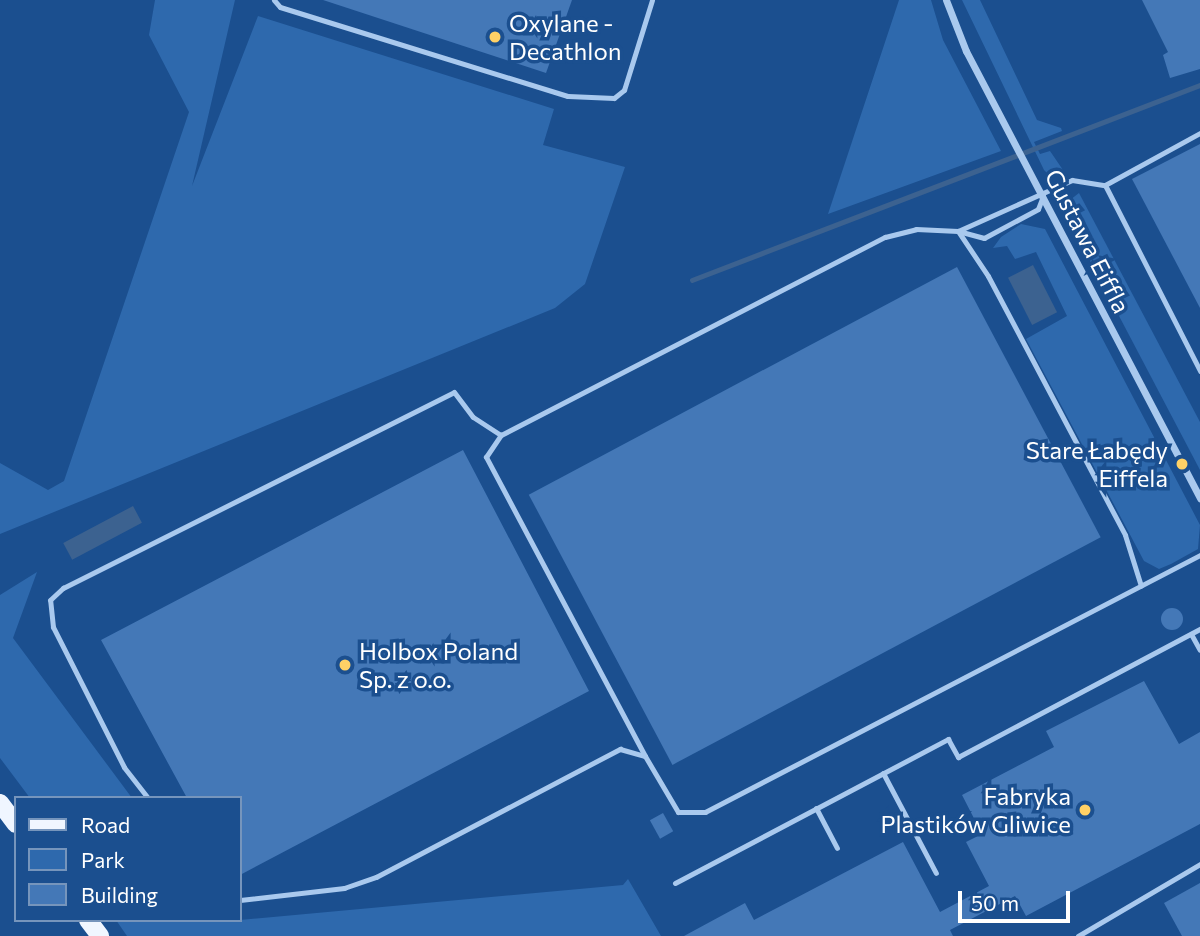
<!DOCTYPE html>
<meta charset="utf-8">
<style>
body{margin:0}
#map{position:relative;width:1200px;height:936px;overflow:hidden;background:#1b4f8f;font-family:Commissioner,sans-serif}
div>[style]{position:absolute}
.green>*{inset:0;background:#2e69ad}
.water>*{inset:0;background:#3c6290;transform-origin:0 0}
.stream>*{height:4.5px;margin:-2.25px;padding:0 2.25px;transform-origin:2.25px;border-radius:2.25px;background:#3c6290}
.building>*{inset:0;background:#4478b7;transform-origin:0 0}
.round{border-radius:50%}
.lane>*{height:5px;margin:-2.5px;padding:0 2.5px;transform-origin:2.5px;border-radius:2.5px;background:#a9c9ee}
.street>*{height:7px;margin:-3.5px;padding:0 3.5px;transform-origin:3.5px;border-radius:3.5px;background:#a9c9ee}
.primary>*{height:18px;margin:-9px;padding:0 9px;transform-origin:9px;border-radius:9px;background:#f0f6ff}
.dots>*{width:19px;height:19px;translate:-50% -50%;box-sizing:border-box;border:4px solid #1b4f8f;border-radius:50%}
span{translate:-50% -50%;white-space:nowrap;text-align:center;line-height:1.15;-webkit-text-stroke:7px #1b4f8f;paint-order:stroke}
.poi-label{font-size:24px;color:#fff}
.left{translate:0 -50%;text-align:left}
.right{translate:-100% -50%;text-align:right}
.street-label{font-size:24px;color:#fff}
.legend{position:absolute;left:14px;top:796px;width:228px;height:126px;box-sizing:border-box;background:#1b4f8f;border:2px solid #7695bc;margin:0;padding:9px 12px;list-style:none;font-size:21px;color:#fff}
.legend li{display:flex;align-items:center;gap:14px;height:35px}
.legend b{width:35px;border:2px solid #7695bc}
.scale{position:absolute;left:958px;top:891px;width:112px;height:32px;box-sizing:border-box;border:4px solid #fff;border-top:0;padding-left:9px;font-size:21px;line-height:24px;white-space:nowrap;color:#fff;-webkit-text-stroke:5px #1b4f8f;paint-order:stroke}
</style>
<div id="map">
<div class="green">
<div style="clip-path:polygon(155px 0,235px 0,192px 186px,258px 16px,554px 109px,543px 145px,625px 167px,585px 284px,555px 308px,0 534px,0 463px,48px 490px,64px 481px,189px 112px,149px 35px)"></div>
<div style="clip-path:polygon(899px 0,931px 0,943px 40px,1001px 151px,828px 214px)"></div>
<div style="clip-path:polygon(962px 0,980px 0,1037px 120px,1061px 128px,1062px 131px,1034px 142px,1040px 154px,1050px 151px,1063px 170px,1048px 174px,1044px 170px)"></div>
<div style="clip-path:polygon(1079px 193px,1200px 422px,1200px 470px,1067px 217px,1066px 203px)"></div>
<div style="clip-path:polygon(1021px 224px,1045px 229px,1200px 525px,1198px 549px,1171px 564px,1159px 569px,1144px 561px,1026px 339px,1067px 316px,1036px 252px,1015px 259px,1007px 246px,993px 248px,1001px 237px)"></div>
<div style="clip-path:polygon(37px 572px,13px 638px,132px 798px,30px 798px,0 758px,0 595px)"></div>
<div style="clip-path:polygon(628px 879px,661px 936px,127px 936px,116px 920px,240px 920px,623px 885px)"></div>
</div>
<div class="water">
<div style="left:1033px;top:265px;width:53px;height:28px;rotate:63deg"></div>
<div style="left:133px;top:506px;width:19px;height:79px;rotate:62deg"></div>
</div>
<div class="stream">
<div style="left:692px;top:280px;width:544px;rotate:-21deg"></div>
</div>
<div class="building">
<div style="clip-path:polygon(323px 0,572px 0,546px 73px)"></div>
<div style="clip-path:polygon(1142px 0,1200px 0,1200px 69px,1170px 78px,1163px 55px,1168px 52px)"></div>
<div style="clip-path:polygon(1200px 144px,1200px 308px,1132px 179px)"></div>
<div style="left:957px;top:267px;width:306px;height:485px;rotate:62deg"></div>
<div style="clip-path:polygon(463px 450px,589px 691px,240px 875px,240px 798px,187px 798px,101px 640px)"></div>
<div class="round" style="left:1161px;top:608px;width:22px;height:22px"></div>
<div style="clip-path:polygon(1144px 681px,1179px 744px,1200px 732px,1200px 824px,1026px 916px,1015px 896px,950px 930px,953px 936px,684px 936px,745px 903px,754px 920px,903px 842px,940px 912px,989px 886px,966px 842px,982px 834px,962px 795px,1054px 747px,1046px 731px)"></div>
<div style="left:663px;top:813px;width:21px;height:15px;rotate:61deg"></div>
<div style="clip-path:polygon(1200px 883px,1200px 936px,1182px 936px,1164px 903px)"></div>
</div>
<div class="lane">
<div style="left:274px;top:0;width:9px;rotate:49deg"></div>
<div style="left:280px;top:7px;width:301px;rotate:17.2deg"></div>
<div style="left:568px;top:96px;width:46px;rotate:2.5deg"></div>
<div style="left:614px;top:98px;width:13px;rotate:-39deg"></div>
<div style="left:624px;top:90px;width:94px;rotate:-72.7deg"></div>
<div style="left:1105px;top:185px;width:209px;rotate:62.9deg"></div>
<div style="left:958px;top:231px;width:54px;rotate:56.3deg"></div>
<div style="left:988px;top:276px;width:293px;rotate:62.1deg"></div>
<div style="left:1125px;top:535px;width:53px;rotate:72.6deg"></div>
<div style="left:958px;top:231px;width:27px;rotate:15deg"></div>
<div style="left:984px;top:238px;width:61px;rotate:-28.2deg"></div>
<div style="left:1038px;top:209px;width:14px;rotate:-69deg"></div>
<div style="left:1191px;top:634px;width:18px;rotate:61deg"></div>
<div style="left:645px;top:756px;width:339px;rotate:-118deg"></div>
<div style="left:486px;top:457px;width:27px;rotate:-56deg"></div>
<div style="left:501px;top:435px;width:432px;rotate:-27.3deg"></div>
<div style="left:885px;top:237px;width:32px;rotate:-14deg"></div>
<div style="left:916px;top:229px;width:42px;rotate:2.7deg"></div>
<div style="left:958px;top:231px;width:125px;rotate:-24.1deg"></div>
<div style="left:1072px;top:180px;width:33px;rotate:9deg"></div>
<div style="left:1105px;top:185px;width:108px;rotate:-28.7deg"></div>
<div style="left:883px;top:773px;width:113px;rotate:62.1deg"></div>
<div style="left:148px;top:798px;width:39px;rotate:-128deg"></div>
<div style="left:124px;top:767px;width:157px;rotate:-116.9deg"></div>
<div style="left:53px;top:627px;width:27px;rotate:-96deg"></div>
<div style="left:50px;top:600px;width:18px;rotate:-43deg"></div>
<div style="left:63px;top:588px;width:437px;rotate:-26.6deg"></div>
<div style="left:454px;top:392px;width:31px;rotate:53deg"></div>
<div style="left:473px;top:417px;width:33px;rotate:33deg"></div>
<div style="left:816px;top:808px;width:45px;rotate:62.3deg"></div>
<div style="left:675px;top:883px;width:309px;rotate:-27.8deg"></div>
<div style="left:948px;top:739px;width:21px;rotate:61deg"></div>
<div style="left:958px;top:757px;width:274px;rotate:-27.9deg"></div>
<div style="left:240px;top:900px;width:105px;rotate:-6.6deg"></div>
<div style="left:344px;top:888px;width:34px;rotate:-19deg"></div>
<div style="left:376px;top:877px;width:276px;rotate:-27.7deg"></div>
<div style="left:620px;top:749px;width:26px;rotate:16deg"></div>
<div style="left:645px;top:756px;width:65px;rotate:59.5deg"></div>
<div style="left:678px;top:812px;width:27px"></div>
<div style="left:705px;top:812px;width:558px;rotate:-27.44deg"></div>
<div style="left:1078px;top:936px;width:142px;rotate:-30.5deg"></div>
</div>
<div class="street">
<div style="left:946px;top:0;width:55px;rotate:68.6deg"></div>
<div style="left:966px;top:51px;width:505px;rotate:62.37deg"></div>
</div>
<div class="primary">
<div style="left:0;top:803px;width:26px;rotate:53deg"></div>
<div style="left:88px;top:920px;width:20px;rotate:53deg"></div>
</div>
<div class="dots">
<div style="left:495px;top:37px;background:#ffd166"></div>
<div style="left:1182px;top:464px;background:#ffd166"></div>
<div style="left:345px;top:665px;background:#ffd166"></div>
<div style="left:1085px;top:810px;background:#ffd166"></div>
</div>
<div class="poi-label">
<span class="left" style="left:509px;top:37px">Oxylane -<br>Decathlon</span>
<span class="right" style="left:1168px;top:464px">Stare Łabędy<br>Eiffela</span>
<span class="left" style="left:359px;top:665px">Holbox Poland<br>Sp. z o.o.</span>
<span class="right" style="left:1071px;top:810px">Fabryka<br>Plastików Gliwice</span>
</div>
<div class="street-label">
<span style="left:1088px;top:241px;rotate:63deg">Gustawa Eiffla</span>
</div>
<ul class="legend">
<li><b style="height:9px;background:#f0f6ff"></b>Road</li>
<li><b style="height:19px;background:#2e69ad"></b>Park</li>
<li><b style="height:19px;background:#4478b7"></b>Building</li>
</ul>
<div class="scale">50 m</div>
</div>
